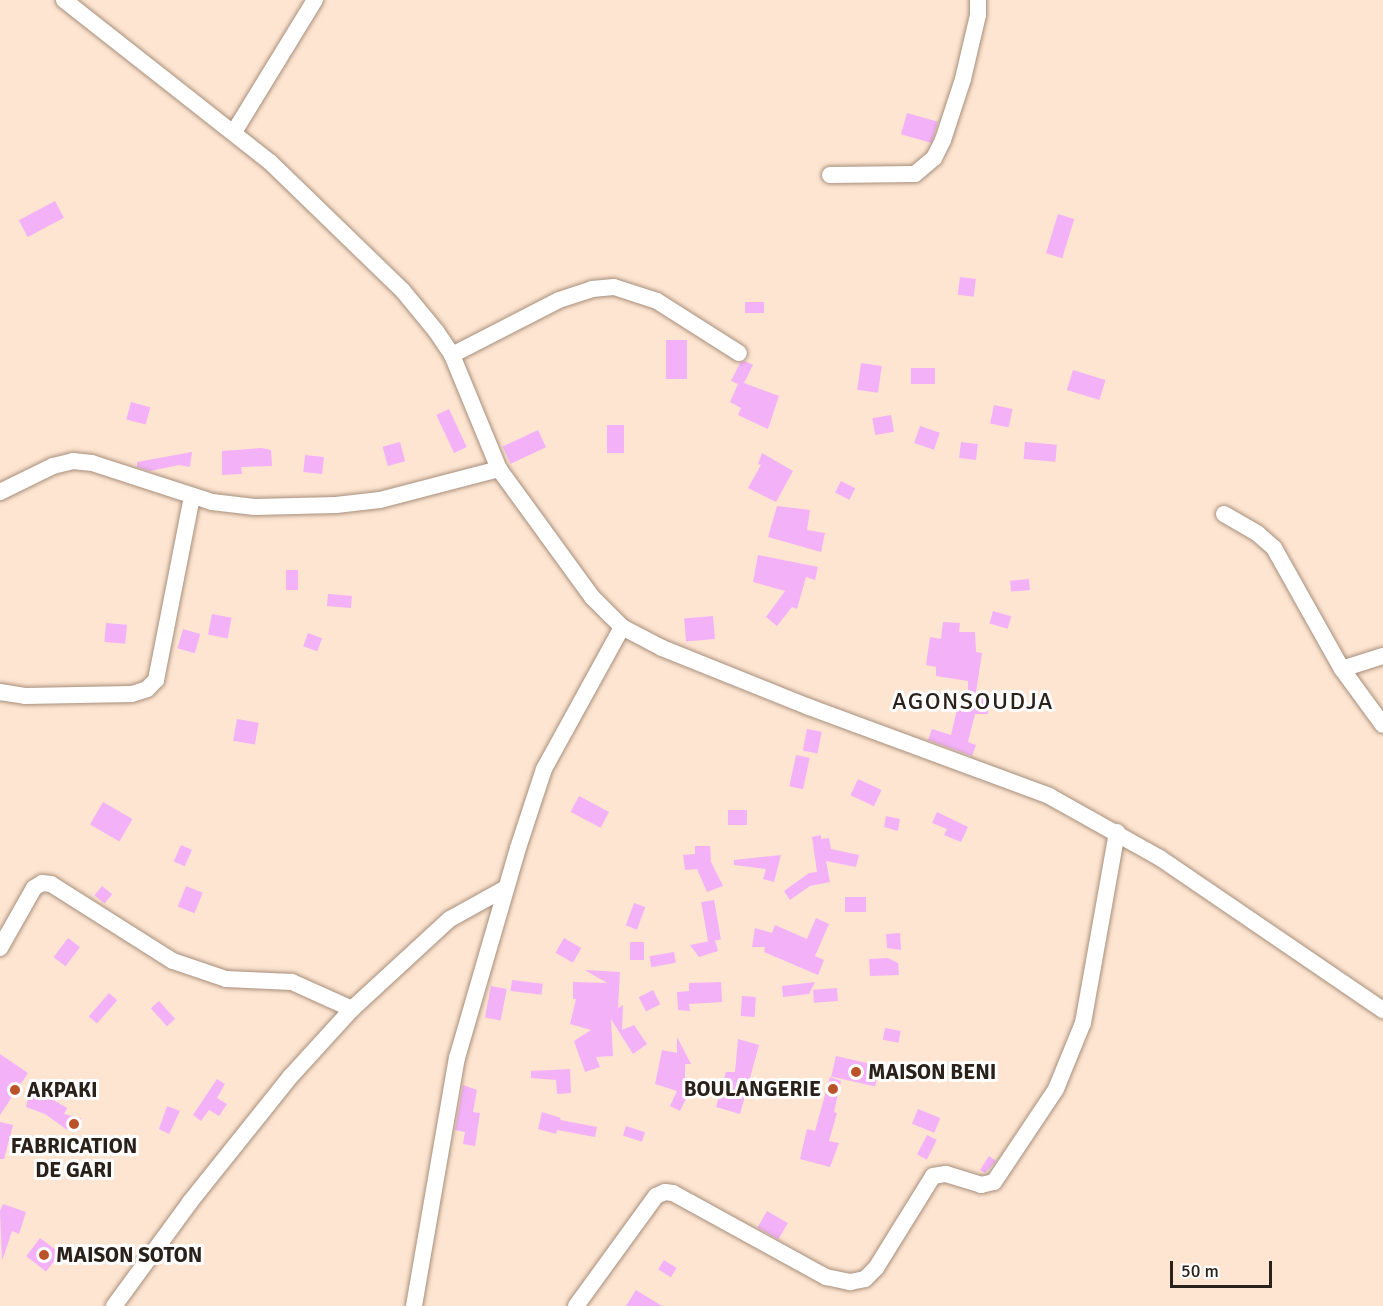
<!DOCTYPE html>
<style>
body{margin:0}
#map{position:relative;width:1383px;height:1306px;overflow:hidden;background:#fee5d1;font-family:Signika,sans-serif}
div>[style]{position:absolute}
.building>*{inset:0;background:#f3b1f8;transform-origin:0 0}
.roads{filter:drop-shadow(0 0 2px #a68f7c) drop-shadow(0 0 2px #a68f7c)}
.minor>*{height:16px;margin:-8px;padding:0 8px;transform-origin:8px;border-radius:8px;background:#fff}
.dots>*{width:16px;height:16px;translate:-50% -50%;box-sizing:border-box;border:3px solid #fff;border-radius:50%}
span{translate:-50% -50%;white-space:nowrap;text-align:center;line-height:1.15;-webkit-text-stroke:6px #fff;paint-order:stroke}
.poi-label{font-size:21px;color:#2a211a;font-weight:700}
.left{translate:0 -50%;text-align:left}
.right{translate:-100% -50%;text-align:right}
.quarter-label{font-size:24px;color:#2a211a;letter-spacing:1.5px}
.scale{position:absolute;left:1170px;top:1261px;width:102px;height:27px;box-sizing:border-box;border:3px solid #2a211a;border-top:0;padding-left:8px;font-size:18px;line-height:21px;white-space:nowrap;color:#2a211a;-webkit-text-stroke:4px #fff;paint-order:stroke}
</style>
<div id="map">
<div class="building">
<div style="left:907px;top:113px;width:32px;height:22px;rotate:16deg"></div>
<div style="left:55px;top:201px;width:19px;height:41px;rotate:62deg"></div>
<div style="left:1058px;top:214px;width:17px;height:41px;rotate:17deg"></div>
<div style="left:960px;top:277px;width:16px;height:18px;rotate:7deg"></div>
<div style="left:745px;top:302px;width:19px;height:11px"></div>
<div style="left:666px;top:340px;width:21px;height:39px"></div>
<div style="clip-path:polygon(745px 361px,753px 365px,744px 383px,779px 396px,768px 429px,738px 415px,741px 408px,730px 402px,738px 384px,731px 381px,740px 363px)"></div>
<div style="left:861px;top:363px;width:21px;height:27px;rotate:8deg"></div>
<div style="left:911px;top:368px;width:24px;height:16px"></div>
<div style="left:1073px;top:370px;width:34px;height:21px;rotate:17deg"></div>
<div style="left:131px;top:402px;width:20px;height:18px;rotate:15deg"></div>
<div style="left:994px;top:405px;width:19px;height:19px;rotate:12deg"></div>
<div style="left:449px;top:409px;width:42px;height:14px;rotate:65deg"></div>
<div style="left:891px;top:415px;width:17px;height:19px;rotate:80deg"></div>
<div style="left:607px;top:425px;width:17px;height:28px"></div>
<div style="left:920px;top:426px;width:21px;height:18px;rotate:19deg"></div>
<div style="left:538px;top:430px;width:19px;height:39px;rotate:65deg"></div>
<div style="left:400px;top:442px;width:20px;height:18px;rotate:75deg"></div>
<div style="left:961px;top:442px;width:17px;height:16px;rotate:7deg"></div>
<div style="left:1025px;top:442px;width:32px;height:17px;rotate:5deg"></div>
<div style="clip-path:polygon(262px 448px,271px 450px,272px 466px,241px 467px,242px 474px,222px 475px,222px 451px)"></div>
<div style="clip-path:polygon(192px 452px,190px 467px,179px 465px,150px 471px,137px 467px,137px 462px)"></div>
<div style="clip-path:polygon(762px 453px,793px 471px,776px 502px,748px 488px,761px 465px,758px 464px)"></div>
<div style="left:305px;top:455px;width:19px;height:17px;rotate:6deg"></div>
<div style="left:841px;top:481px;width:16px;height:13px;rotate:27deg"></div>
<div style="clip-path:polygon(777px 506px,810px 510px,807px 530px,825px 533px,821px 552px,768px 537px)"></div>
<div style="clip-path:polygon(758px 555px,818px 567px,815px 580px,806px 577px,797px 609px,792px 607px,777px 626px,766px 617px,785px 591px,753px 582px)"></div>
<div style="left:286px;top:570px;width:12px;height:20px"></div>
<div style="left:1029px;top:579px;width:11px;height:19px;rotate:85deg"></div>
<div style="left:328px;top:594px;width:24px;height:12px;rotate:5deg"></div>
<div style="left:993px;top:611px;width:19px;height:13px;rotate:16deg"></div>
<div style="left:212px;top:614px;width:20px;height:21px;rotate:11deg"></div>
<div style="left:713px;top:616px;width:23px;height:29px;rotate:85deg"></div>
<div style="clip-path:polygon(943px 622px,960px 623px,959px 632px,975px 632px,976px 652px,982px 653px,976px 692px,988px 692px,988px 714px,975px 714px,968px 742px,976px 745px,972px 756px,928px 740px,932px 729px,951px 735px,958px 705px,968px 707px,968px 681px,936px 676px,936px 667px,926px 665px,930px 637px,941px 639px)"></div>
<div style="left:106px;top:623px;width:21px;height:19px;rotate:5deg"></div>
<div style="left:183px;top:629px;width:18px;height:20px;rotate:16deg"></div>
<div style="left:308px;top:633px;width:15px;height:14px;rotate:20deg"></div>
<div style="left:237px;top:719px;width:22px;height:22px;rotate:10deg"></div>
<div style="left:807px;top:729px;width:15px;height:22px;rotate:11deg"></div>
<div style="left:796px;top:755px;width:14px;height:32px;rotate:12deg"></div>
<div style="left:858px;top:779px;width:26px;height:18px;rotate:25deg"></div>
<div style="left:579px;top:796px;width:34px;height:18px;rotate:28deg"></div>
<div style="left:103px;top:802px;width:34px;height:26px;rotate:30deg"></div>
<div style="left:747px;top:810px;width:15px;height:19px;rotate:90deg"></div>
<div style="clip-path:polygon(937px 812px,968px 827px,961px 842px,944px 835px,947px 829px,932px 823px)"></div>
<div style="clip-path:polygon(886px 816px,900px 819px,898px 831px,884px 827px)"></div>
<div style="clip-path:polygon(821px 835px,821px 839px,829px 838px,831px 849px,859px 855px,856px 867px,826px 861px,830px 882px,810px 886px,790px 900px,784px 891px,809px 873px,817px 872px,812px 837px)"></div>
<div style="left:181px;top:845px;width:12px;height:18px;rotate:24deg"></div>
<div style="clip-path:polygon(695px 846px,710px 846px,711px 862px,723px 886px,707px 892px,697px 869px,685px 870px,683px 855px,695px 854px)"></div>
<div style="clip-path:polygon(781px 855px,774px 882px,763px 879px,766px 869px,734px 865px,734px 860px)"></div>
<div style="left:102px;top:886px;width:13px;height:12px;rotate:39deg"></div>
<div style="left:186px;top:886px;width:18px;height:22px;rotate:22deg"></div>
<div style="left:866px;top:897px;width:15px;height:21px;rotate:90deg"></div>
<div style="left:714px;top:900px;width:40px;height:13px;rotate:80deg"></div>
<div style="left:634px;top:903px;width:12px;height:24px;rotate:20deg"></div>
<div style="clip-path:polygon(816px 918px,829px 924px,815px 956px,824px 960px,818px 975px,764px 952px,765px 947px,752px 947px,755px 928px,772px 933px,775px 925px,807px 939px)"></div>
<div style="clip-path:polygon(900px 933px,901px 950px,887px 948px,886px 934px)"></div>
<div style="left:68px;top:938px;width:15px;height:24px;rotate:37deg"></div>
<div style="left:564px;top:938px;width:20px;height:17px;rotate:30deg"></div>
<div style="clip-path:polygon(715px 940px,718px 951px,699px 957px,690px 945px)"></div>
<div style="left:630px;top:942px;width:14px;height:18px"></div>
<div style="left:674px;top:952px;width:11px;height:25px;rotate:80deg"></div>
<div style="clip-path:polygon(888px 958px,898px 963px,899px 975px,870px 976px,869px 959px)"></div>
<div style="clip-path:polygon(585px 970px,620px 972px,618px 1008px,623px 1005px,622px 1030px,634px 1025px,647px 1044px,633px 1054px,611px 1019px,613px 1056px,596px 1057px,600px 1067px,585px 1072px,574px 1041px,591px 1030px,570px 1024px,576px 999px,573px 999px,573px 982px,607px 983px)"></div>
<div style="left:512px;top:980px;width:31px;height:11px;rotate:7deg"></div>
<div style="clip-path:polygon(721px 982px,722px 1002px,689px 1004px,690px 1011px,678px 1010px,677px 992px,689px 991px,689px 983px)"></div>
<div style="clip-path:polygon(815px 982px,809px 994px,783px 997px,782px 986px)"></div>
<div style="left:491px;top:986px;width:16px;height:32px;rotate:11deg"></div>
<div style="left:837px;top:988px;width:13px;height:24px;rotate:86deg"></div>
<div style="left:653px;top:990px;width:16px;height:16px;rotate:63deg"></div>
<div style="left:109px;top:993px;width:11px;height:31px;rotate:41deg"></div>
<div style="left:742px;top:996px;width:14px;height:20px;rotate:4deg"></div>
<div style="left:159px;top:1001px;width:24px;height:11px;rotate:48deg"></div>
<div style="left:885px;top:1028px;width:16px;height:12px;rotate:11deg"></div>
<div style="clip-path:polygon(677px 1037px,691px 1064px,685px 1064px,685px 1087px,691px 1089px,680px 1111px,670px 1106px,677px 1091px,655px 1084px,662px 1050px,677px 1053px)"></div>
<div style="clip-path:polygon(738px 1039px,759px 1045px,740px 1114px,716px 1107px,726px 1072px,735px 1072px)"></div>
<div style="clip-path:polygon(0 1054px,28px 1073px,0 1115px)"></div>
<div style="left:836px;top:1056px;width:45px;height:21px;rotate:13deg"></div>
<div style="clip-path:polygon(570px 1069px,571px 1093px,557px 1094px,556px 1080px,531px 1078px,531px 1071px)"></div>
<div style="clip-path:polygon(830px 1077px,841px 1081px,834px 1112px,837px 1113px,829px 1141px,839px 1143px,830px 1167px,800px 1159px,807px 1129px,815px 1131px)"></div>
<div style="clip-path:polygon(217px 1079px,225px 1084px,217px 1098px,227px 1104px,219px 1116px,209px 1110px,201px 1121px,193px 1115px)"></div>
<div style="clip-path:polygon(463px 1085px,477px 1090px,473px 1112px,480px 1113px,475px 1146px,463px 1144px,465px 1132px,455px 1130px)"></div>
<div style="clip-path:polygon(30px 1089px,51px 1095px,50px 1098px,67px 1108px,64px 1114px,81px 1118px,78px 1132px,66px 1129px,45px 1114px,26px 1107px)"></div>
<div style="clip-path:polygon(167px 1106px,180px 1111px,169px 1134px,159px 1129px)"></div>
<div style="left:918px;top:1109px;width:24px;height:16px;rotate:22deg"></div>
<div style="clip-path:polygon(542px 1112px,561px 1118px,560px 1120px,597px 1127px,595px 1137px,557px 1130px,556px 1134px,538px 1129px)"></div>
<div style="clip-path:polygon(0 1122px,13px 1125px,4px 1159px,0 1159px)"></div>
<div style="left:626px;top:1126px;width:20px;height:10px;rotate:18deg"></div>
<div style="left:927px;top:1135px;width:11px;height:22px;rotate:27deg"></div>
<div style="clip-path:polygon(989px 1156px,996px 1161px,985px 1173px,980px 1170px)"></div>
<div style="clip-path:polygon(3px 1204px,26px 1212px,19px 1234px,12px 1231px,2px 1261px,0 1211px)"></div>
<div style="left:767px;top:1211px;width:24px;height:19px;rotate:30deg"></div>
<div style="left:40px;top:1238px;width:25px;height:23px;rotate:37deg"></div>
<div style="left:664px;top:1260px;width:15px;height:11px;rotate:32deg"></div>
<div style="clip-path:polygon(636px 1290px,662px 1306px,626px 1306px)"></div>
</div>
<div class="roads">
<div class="minor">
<div style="left:64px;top:0;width:262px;rotate:38.2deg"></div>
<div style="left:270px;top:162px;width:185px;rotate:44.1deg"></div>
<div style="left:403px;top:291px;width:52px;rotate:50.5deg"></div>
<div style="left:436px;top:331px;width:29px;rotate:56deg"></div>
<div style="left:452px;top:355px;width:123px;rotate:67.6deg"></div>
<div style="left:499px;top:469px;width:158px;rotate:54deg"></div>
<div style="left:592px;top:597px;width:42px;rotate:45deg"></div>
<div style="left:622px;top:627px;width:45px;rotate:27.7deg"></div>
<div style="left:662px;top:648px;width:158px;rotate:21.9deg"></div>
<div style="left:809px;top:707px;width:256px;rotate:20.3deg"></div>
<div style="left:1049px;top:796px;width:127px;rotate:29.2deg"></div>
<div style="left:1160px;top:858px;width:270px;rotate:34.3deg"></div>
<div style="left:234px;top:132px;width:155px;rotate:-58.5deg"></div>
<div style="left:830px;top:175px;width:85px;rotate:-0.7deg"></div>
<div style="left:915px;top:174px;width:25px;rotate:-40deg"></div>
<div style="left:934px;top:158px;width:20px;rotate:-63deg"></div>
<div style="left:943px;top:140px;width:64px;rotate:-71.8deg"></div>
<div style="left:963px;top:79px;width:66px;rotate:-76.8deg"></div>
<div style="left:978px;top:15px;width:15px;rotate:-90deg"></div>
<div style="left:452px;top:355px;width:120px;rotate:-27.2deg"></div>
<div style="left:559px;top:300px;width:35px;rotate:-18deg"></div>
<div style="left:592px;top:289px;width:22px;rotate:-5deg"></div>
<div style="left:614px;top:287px;width:45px;rotate:18deg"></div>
<div style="left:657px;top:301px;width:97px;rotate:32.4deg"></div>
<div style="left:0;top:492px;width:59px;rotate:-26.1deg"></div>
<div style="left:53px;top:466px;width:21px;rotate:-14deg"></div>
<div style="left:73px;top:461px;width:19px;rotate:6deg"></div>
<div style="left:92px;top:463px;width:126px;rotate:18deg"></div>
<div style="left:212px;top:502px;width:43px;rotate:6.6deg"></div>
<div style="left:255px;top:507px;width:81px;rotate:-1.4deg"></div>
<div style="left:336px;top:505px;width:44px;rotate:-6.5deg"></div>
<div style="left:380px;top:500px;width:123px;rotate:-14.6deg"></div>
<div style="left:1224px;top:514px;width:39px;rotate:30deg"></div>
<div style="left:1258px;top:534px;width:21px;rotate:41deg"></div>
<div style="left:1274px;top:548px;width:139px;rotate:60.7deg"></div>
<div style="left:1342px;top:669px;width:69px;rotate:53.8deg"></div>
<div style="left:1342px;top:669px;width:43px;rotate:-17.6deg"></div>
<div style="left:0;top:692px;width:25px;rotate:9deg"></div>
<div style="left:25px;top:696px;width:107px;rotate:-1.1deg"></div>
<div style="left:132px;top:694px;width:16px;rotate:-18deg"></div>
<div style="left:147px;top:689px;width:13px;rotate:-45deg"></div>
<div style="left:156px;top:680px;width:187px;rotate:-78.9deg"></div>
<div style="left:0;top:948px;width:69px;rotate:-60.5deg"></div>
<div style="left:34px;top:888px;width:9px;rotate:-32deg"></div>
<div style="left:42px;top:883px;width:9px;rotate:6deg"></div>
<div style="left:51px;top:884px;width:144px;rotate:32.3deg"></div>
<div style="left:173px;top:961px;width:56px;rotate:18.8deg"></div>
<div style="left:226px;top:979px;width:66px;rotate:2.6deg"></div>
<div style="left:292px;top:982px;width:66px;rotate:24.2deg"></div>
<div style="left:114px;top:1306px;width:129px;rotate:-53.8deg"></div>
<div style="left:190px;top:1202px;width:161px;rotate:-51.3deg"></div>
<div style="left:291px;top:1076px;width:91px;rotate:-47.7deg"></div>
<div style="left:352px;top:1009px;width:133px;rotate:-42.6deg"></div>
<div style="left:450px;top:919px;width:64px;rotate:-29deg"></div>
<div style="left:414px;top:1306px;width:252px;rotate:-80.2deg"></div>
<div style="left:457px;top:1058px;width:219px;rotate:-73.8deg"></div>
<div style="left:518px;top:848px;width:83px;rotate:-71.8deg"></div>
<div style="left:544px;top:769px;width:162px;rotate:-61.2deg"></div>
<div style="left:576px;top:1306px;width:136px;rotate:-54deg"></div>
<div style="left:656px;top:1196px;width:10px;rotate:-24deg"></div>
<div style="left:665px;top:1192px;width:8px;rotate:7deg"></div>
<div style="left:673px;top:1193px;width:175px;rotate:28.8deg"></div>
<div style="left:826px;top:1277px;width:25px;rotate:12deg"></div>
<div style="left:850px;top:1282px;width:15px;rotate:-11deg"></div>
<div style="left:865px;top:1279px;width:16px;rotate:-45deg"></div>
<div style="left:876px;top:1268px;width:108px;rotate:-58.2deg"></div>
<div style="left:933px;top:1176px;width:13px;rotate:-9deg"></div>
<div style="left:946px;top:1174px;width:37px;rotate:17deg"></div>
<div style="left:981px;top:1185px;width:13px;rotate:-13deg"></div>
<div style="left:994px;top:1182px;width:112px;rotate:-56.3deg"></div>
<div style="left:1056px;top:1089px;width:71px;rotate:-67.8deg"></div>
<div style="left:1083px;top:1023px;width:194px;rotate:-79.9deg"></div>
</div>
</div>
<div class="dots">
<div style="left:856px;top:1072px;background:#ba532a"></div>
<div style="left:833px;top:1089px;background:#ba532a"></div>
<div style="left:15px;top:1090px;background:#ba532a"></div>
<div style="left:74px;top:1124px;background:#ba532a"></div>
<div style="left:44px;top:1255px;background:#ba532a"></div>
</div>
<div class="poi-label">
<span class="left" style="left:868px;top:1072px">MAISON BENI</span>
<span class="right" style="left:821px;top:1089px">BOULANGERIE</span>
<span class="left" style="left:27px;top:1090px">AKPAKI</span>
<span style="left:74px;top:1158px">FABRICATION<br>DE GARI</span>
<span class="left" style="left:56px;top:1255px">MAISON SOTON</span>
</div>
<div class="quarter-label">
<span style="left:973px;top:702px">AGONSOUDJA</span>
</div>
<div class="scale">50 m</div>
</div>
